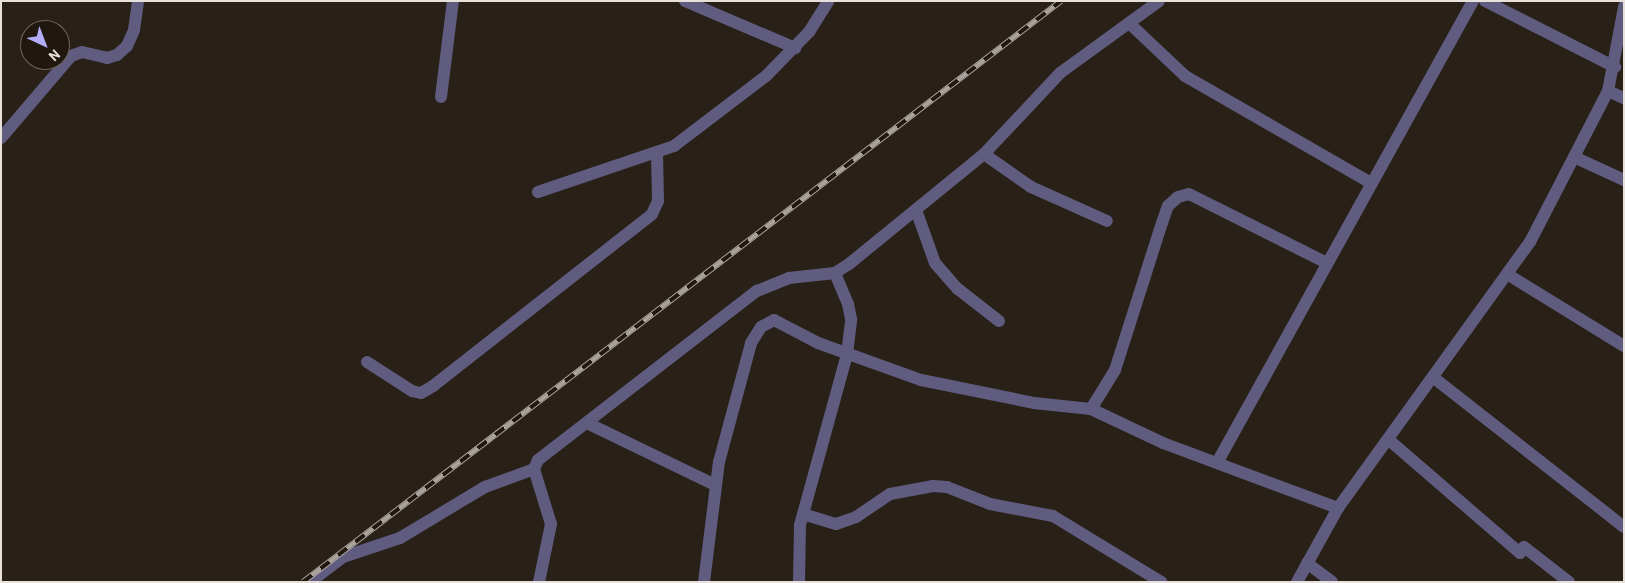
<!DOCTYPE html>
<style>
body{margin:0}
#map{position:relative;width:1625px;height:583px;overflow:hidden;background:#292018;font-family:Barlow,sans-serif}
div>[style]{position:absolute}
.minor>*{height:12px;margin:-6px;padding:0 6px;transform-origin:6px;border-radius:6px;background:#5f5c7f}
.rail>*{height:5.5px;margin-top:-2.75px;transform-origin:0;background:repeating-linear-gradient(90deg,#20170e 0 11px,#aaa29c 0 22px);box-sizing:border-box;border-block:1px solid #aaa29c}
span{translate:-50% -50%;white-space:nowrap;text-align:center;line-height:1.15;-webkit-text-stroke:4.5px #20170e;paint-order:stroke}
.frame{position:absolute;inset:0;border:2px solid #e7e0db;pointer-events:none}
.north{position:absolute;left:20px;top:20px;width:50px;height:50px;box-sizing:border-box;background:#20170e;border:1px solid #706760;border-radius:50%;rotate:137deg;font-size:14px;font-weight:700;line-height:20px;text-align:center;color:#e7e0db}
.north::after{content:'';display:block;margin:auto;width:18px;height:22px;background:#b3adf9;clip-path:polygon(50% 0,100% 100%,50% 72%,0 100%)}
</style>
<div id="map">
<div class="minor">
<div style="left:685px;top:1px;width:120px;rotate:23.1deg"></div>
<div style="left:1485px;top:1px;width:146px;rotate:26.9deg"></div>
<div style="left:1129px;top:23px;width:77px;rotate:43.4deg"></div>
<div style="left:1185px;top:76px;width:215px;rotate:29.9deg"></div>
<div style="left:1608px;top:91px;width:17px;rotate:24deg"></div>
<div style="left:441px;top:97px;width:97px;rotate:-82.9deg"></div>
<div style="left:1px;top:138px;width:108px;rotate:-49.5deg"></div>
<div style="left:71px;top:56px;width:12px;rotate:-20deg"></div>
<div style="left:82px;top:52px;width:26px;rotate:13deg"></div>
<div style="left:107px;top:58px;width:10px;rotate:-17deg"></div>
<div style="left:117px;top:55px;width:13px;rotate:-42deg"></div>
<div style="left:127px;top:46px;width:17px;rotate:-66deg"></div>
<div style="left:134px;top:30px;width:29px;rotate:-82deg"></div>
<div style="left:984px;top:154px;width:57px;rotate:35.1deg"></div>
<div style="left:1031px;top:187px;width:83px;rotate:24.1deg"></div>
<div style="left:1574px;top:157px;width:55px;rotate:24.7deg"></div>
<div style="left:538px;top:192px;width:144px;rotate:-18.7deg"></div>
<div style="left:674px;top:146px;width:116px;rotate:-37.3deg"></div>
<div style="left:766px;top:76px;width:62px;rotate:-45.7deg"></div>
<div style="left:809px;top:32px;width:36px;rotate:-58deg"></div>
<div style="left:916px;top:210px;width:56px;rotate:70.3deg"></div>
<div style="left:935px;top:263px;width:35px;rotate:49deg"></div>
<div style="left:958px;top:289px;width:52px;rotate:38deg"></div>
<div style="left:1507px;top:274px;width:137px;rotate:31.6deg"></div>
<div style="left:367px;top:362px;width:54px;rotate:32.8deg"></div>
<div style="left:412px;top:391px;width:9px;rotate:13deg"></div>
<div style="left:421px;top:393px;width:14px;rotate:-30deg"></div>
<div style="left:433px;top:386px;width:278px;rotate:-38.1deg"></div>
<div style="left:652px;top:214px;width:14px;rotate:-65deg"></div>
<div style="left:658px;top:201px;width:47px;rotate:-91.2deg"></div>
<div style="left:1434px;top:378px;width:241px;rotate:38.1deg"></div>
<div style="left:1091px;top:409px;width:46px;rotate:-58.4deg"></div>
<div style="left:1115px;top:370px;width:154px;rotate:-72.3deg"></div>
<div style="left:1162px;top:223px;width:18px;rotate:-71deg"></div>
<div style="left:1168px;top:206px;width:13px;rotate:-42deg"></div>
<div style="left:1178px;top:197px;width:11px;rotate:-15deg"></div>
<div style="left:1189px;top:194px;width:154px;rotate:26.6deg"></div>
<div style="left:587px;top:423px;width:142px;rotate:25.8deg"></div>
<div style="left:1389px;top:440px;width:173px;rotate:40.8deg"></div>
<div style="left:1520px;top:553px;width:7px;rotate:-56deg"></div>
<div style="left:1524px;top:547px;width:57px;rotate:37.9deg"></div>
<div style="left:1218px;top:461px;width:526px;rotate:-61deg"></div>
<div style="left:803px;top:514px;width:34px;rotate:17deg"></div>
<div style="left:836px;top:524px;width:21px;rotate:-19deg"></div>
<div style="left:856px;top:517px;width:41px;rotate:-34.1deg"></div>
<div style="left:890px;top:494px;width:44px;rotate:-10.5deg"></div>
<div style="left:933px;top:486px;width:14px;rotate:4deg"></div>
<div style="left:947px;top:487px;width:46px;rotate:21.6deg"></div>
<div style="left:990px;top:504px;width:64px;rotate:10.8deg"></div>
<div style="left:1053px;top:516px;width:127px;rotate:31.4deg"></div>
<div style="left:1307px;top:563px;width:31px;rotate:37deg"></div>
<div style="left:310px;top:582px;width:41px;rotate:-37.1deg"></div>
<div style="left:343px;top:557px;width:60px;rotate:-18.4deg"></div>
<div style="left:400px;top:538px;width:99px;rotate:-31deg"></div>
<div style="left:485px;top:487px;width:52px;rotate:-20.2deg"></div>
<div style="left:539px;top:582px;width:59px;rotate:-78.3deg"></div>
<div style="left:551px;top:524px;width:58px;rotate:-107.2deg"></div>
<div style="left:534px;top:469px;width:10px;rotate:-66deg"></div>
<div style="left:538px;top:460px;width:277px;rotate:-37.7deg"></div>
<div style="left:757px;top:291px;width:35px;rotate:-22deg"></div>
<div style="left:789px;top:278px;width:46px;rotate:-6.2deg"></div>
<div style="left:835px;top:273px;width:17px;rotate:-33deg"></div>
<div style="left:849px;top:264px;width:174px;rotate:-39.2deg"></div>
<div style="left:984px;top:154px;width:111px;rotate:-46.8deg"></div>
<div style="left:1060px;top:73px;width:122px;rotate:-36deg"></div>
<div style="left:704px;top:582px;width:121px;rotate:-82.9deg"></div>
<div style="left:719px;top:462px;width:123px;rotate:-74.9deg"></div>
<div style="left:751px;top:343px;width:19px;rotate:-58deg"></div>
<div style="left:761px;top:327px;width:15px;rotate:-28deg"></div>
<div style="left:774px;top:320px;width:50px;rotate:27.6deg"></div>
<div style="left:818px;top:343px;width:109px;rotate:19.8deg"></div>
<div style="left:921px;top:380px;width:115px;rotate:11.5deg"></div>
<div style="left:1034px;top:403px;width:57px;rotate:6deg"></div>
<div style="left:1091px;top:409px;width:80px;rotate:25.3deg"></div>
<div style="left:1163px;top:443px;width:187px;rotate:20.4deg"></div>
<div style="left:799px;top:582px;width:57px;rotate:-89deg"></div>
<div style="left:800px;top:525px;width:177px;rotate:-74.6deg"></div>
<div style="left:847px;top:354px;width:35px;rotate:-83deg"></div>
<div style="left:851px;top:319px;width:15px;rotate:-101deg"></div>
<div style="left:848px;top:304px;width:34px;rotate:-113deg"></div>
<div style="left:1297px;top:582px;width:85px;rotate:-61deg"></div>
<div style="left:1338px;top:508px;width:328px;rotate:-54.2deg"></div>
<div style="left:1530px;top:242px;width:170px;rotate:-62.7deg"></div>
<div style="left:1608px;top:91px;width:86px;rotate:-79.2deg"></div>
</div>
<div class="rail">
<div style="left:303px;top:582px;width:955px;rotate:-37.47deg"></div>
</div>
<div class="frame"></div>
<div class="north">N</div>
</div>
